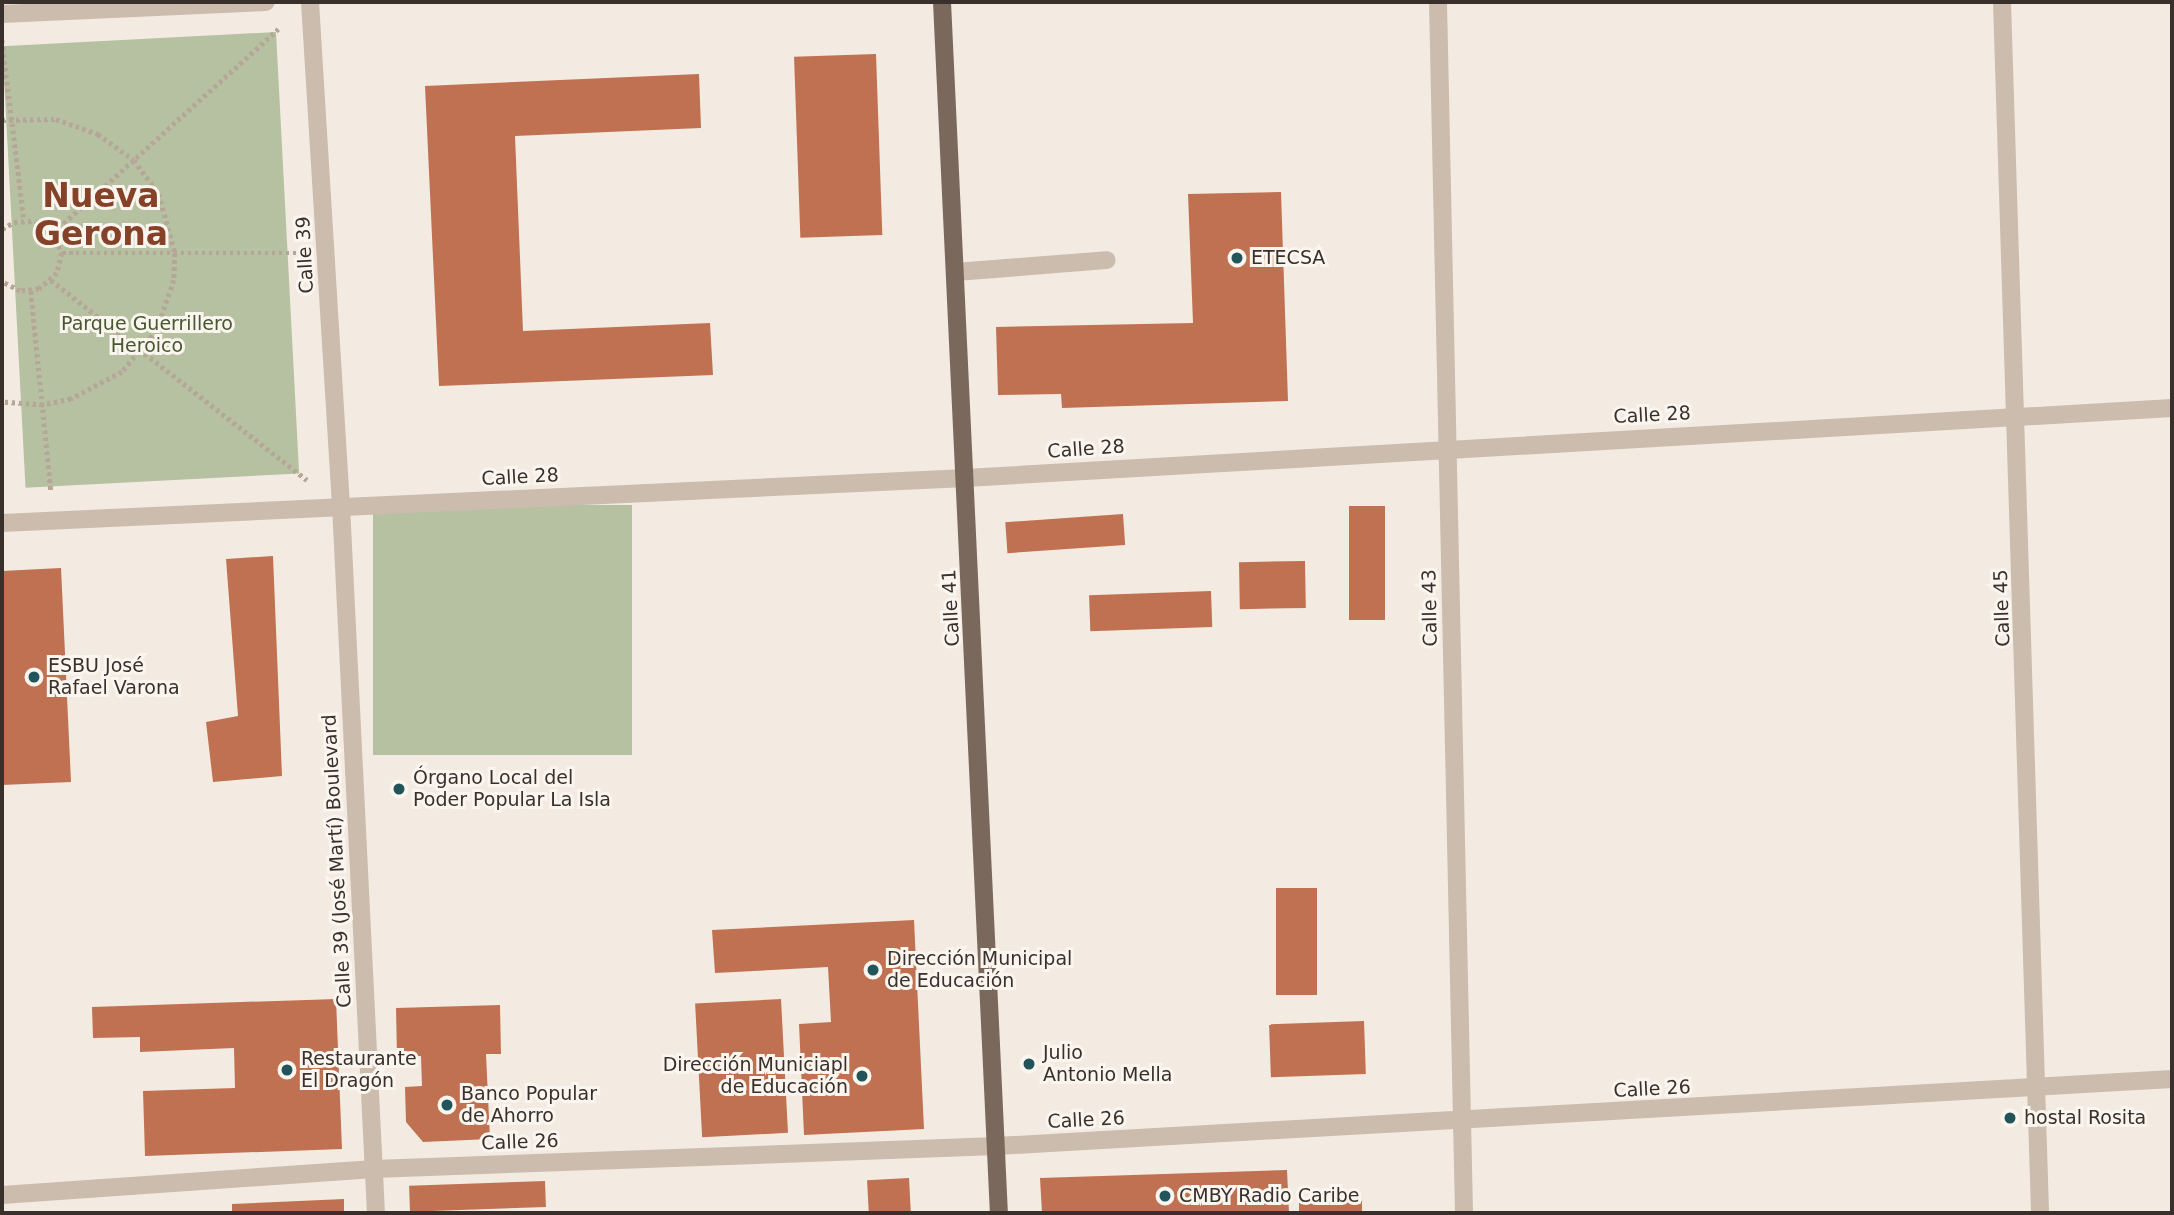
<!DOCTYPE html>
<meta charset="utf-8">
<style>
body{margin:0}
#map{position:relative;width:2174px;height:1215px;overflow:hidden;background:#f3ebe1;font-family:"DejaVu Sans",sans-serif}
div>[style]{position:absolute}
.green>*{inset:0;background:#b5c1a1;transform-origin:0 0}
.building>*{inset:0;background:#c07151;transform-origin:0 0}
.path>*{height:4.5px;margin-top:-2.25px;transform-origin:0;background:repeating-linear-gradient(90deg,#b6a697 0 3.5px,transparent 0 7px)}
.service>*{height:18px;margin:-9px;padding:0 9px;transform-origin:9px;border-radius:9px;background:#cbbcad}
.pedestrian>*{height:18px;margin:-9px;padding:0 9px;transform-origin:9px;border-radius:9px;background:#cbbcad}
.minor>*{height:18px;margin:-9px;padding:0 9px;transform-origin:9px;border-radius:9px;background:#cbbcad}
.primary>*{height:18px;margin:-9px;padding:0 9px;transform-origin:9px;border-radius:9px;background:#7a685d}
.dots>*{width:19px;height:19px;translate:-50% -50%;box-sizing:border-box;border:4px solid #faf5ee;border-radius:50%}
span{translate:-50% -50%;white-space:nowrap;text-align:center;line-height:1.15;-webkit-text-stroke:6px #faf5ee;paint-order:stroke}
.street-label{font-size:19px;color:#39302b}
.poi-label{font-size:19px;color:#39302b}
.left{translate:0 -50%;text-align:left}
.right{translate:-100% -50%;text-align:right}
.park-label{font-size:19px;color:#475730}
.town-label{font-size:33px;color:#854228;font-weight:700}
.frame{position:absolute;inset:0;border:4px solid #39302b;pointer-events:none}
</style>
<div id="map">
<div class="green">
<div style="left:276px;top:32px;width:442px;height:274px;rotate:87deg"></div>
<div style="left:373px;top:505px;width:259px;height:250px"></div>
</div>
<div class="building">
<div style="left:876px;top:54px;width:181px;height:82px;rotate:88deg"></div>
<div style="clip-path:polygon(699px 74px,701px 128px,515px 136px,523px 331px,710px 323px,713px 375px,439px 386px,425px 86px)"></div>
<div style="clip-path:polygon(1281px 192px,1288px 401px,1062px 408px,1061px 394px,998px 395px,996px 327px,1193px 323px,1188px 194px)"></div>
<div style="left:1385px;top:506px;width:114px;height:36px;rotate:90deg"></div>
<div style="left:1123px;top:514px;width:31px;height:118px;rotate:86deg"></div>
<div style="clip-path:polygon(273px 556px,282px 776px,213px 782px,206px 722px,238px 716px,226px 559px)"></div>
<div style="left:1305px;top:561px;width:47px;height:66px;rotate:89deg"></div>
<div style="clip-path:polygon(61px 568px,71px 782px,2px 785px,2px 571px)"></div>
<div style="left:1211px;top:591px;width:36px;height:122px;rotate:88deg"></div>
<div style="left:1276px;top:888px;width:41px;height:107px"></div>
<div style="clip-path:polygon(914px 920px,924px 1129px,804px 1135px,799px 1024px,831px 1022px,828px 967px,715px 973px,712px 930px)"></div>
<div style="clip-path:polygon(336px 999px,342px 1149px,145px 1156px,143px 1091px,235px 1088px,234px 1048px,140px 1052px,140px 1037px,93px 1038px,92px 1007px)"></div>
<div style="left:781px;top:999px;width:134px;height:86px;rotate:87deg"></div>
<div style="clip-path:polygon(500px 1005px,501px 1054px,486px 1054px,490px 1139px,423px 1142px,406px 1122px,405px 1087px,422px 1086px,421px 1056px,397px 1057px,396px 1008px)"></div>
<div style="left:1364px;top:1021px;width:53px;height:95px;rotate:88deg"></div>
<div style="clip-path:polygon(1287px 1170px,1289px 1213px,1042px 1213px,1040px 1178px)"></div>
<div style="left:909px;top:1178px;width:35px;height:42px;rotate:87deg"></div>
<div style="left:545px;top:1181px;width:26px;height:136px;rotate:88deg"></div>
<div style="clip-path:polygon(344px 1199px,344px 1213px,232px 1213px,232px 1204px)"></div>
<div style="clip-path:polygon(1362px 1201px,1362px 1213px,1299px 1213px,1299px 1203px)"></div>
</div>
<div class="path">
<div style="left:2px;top:40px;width:181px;rotate:83deg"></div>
<div style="left:2px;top:120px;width:54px;rotate:-1.1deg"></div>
<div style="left:56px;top:119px;width:45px;rotate:19.7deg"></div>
<div style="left:98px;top:134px;width:44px;rotate:35.8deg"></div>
<div style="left:134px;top:160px;width:42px;rotate:53.7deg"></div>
<div style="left:159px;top:194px;width:61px;rotate:74.8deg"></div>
<div style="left:175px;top:253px;width:27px;rotate:92deg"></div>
<div style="left:174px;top:280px;width:53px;rotate:108.8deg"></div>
<div style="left:157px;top:330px;width:55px;rotate:129.8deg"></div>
<div style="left:122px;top:372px;width:58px;rotate:152.1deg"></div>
<div style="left:71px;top:399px;width:29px;rotate:168deg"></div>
<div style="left:43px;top:405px;width:41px;rotate:-175.8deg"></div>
<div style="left:2px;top:229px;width:14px;rotate:-30deg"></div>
<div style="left:14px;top:222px;width:21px;rotate:-3deg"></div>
<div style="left:35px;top:221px;width:22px;rotate:34deg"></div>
<div style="left:53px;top:233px;width:22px;rotate:66deg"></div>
<div style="left:62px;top:253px;width:21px;rotate:104deg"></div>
<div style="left:57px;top:273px;width:24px;rotate:138deg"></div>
<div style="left:39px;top:289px;width:19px;rotate:174deg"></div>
<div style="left:20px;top:291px;width:20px;rotate:-153deg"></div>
<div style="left:53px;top:233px;width:304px;rotate:-42.2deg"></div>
<div style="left:62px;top:253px;width:237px"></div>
<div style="left:51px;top:280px;width:325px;rotate:38deg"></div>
<div style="left:31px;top:291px;width:202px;rotate:84.3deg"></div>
</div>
<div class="service">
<div style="left:956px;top:272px;width:151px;rotate:-4.5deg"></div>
</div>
<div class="pedestrian">
<div style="left:341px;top:506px;width:708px;rotate:87.17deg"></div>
</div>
<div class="minor">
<div style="left:310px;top:2px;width:505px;rotate:86.48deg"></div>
<div style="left:1438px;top:2px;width:1211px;rotate:88.77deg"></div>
<div style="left:2002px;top:2px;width:1212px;rotate:88.2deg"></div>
<div style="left:2px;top:14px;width:264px;rotate:-2.6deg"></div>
<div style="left:2px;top:523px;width:965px;rotate:-2.67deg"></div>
<div style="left:966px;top:478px;width:1208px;rotate:-3.32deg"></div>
<div style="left:2px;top:1195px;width:373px;rotate:-4deg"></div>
<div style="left:374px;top:1169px;width:623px;rotate:-2.11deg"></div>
<div style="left:997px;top:1146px;width:1177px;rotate:-3.26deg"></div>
</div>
<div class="primary">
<div style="left:942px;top:2px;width:1212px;rotate:87.31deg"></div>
</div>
<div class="dots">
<div style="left:1237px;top:258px;background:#225459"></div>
<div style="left:34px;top:677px;background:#225459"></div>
<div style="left:399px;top:789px;background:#225459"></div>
<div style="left:873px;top:970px;background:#225459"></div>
<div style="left:1029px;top:1064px;background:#225459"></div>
<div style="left:287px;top:1070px;background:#225459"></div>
<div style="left:862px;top:1076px;background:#225459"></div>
<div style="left:447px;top:1105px;background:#225459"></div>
<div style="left:2010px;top:1118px;background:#225459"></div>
<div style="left:1165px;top:1196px;background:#225459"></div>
</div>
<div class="street-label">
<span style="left:305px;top:255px;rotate:-93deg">Calle 39</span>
<span style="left:1652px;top:415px;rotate:-3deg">Calle 28</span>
<span style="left:1086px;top:449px;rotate:-4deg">Calle 28</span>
<span style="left:520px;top:477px;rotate:-3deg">Calle 28</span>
<span style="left:951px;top:608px;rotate:-93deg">Calle 41</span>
<span style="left:1430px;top:608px;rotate:-91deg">Calle 43</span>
<span style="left:2002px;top:608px;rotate:-92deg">Calle 45</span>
<span style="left:337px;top:861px;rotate:-93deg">Calle 39 (José Martí) Boulevard</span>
<span style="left:1652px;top:1089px;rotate:-3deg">Calle 26</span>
<span style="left:1086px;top:1120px;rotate:-3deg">Calle 26</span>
<span style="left:520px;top:1142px;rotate:-2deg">Calle 26</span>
</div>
<div class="poi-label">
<span class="left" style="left:1251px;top:258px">ETECSA</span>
<span class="left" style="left:48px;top:677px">ESBU José<br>Rafael Varona</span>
<span class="left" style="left:413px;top:789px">Órgano Local del<br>Poder Popular La Isla</span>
<span class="left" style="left:887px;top:970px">Dirección Municipal<br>de Educación</span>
<span class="left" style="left:1043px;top:1064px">Julio<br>Antonio Mella</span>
<span class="left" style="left:301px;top:1070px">Restaurante<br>El Dragón</span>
<span class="right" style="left:848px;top:1076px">Dirección Municiapl<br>de Educación</span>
<span class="left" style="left:461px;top:1105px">Banco Popular<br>de Ahorro</span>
<span class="left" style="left:2024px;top:1118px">hostal Rosita</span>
<span class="left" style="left:1179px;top:1196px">CMBY Radio Caribe</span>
</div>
<div class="park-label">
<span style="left:147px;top:335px">Parque Guerrillero<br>Heroico</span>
</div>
<div class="town-label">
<span style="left:101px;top:215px">Nueva<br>Gerona</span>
</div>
<div class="frame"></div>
</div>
